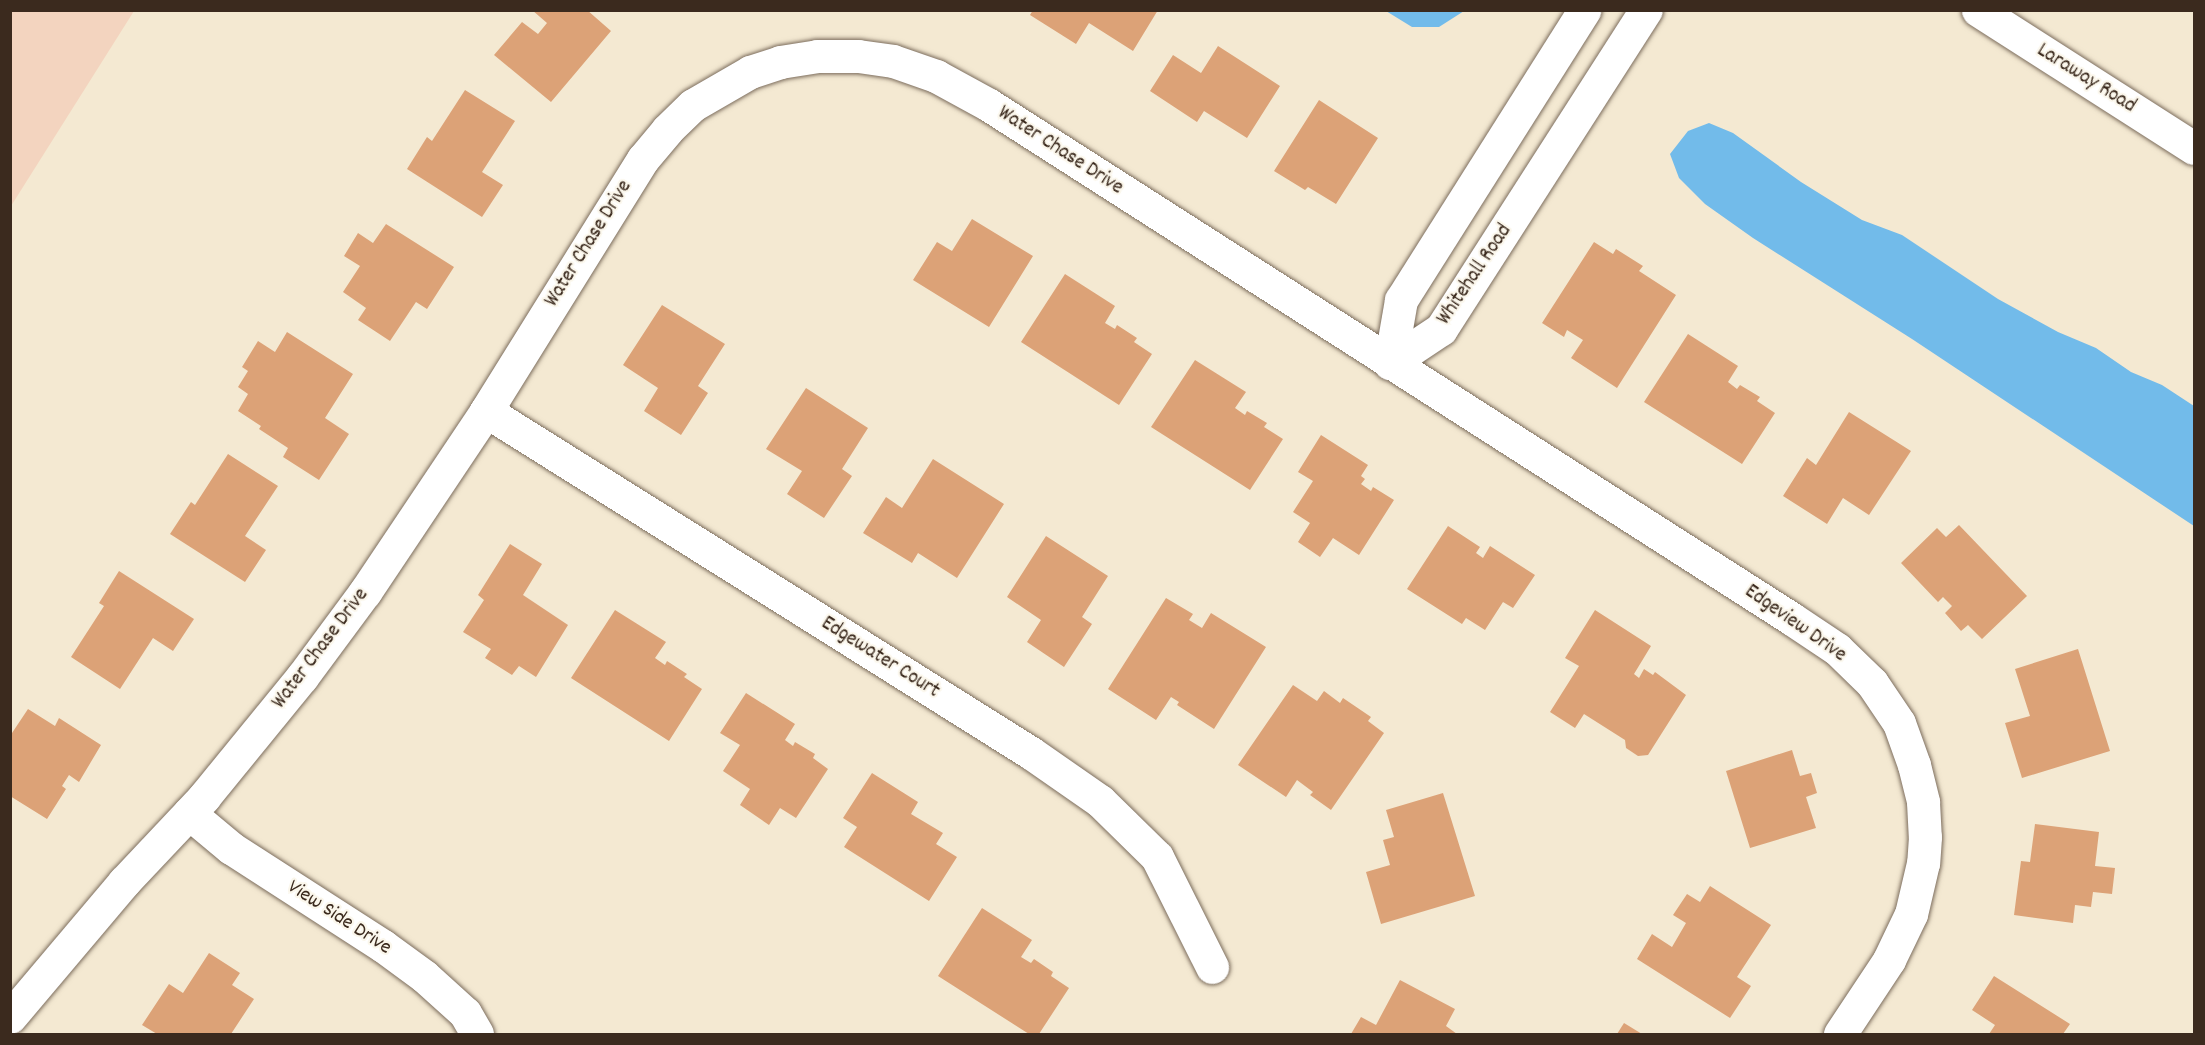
<!DOCTYPE html>
<style>
body{margin:0}
#map{position:relative;width:2205px;height:1045px;overflow:hidden;background:#f4e9d2;font-family:Dekko,sans-serif}
div>[style]{position:absolute}
.built>*{inset:0;background:#f3d4bf}
.water>*{inset:0;background:#72bbea}
.building>*{inset:0;background:#dca277}
.roads{filter:drop-shadow(0 0 2px #7c6d5d) drop-shadow(0 0 2px #7c6d5d)}
.street>*{height:33px;margin:-16.5px;padding:0 16.5px;transform-origin:16.5px;border-radius:16.5px;background:#fff}
.secondary>*{height:33px;margin:-16.5px;padding:0 16.5px;transform-origin:16.5px;border-radius:16.5px;background:#fff}
span{translate:-50% -50%;white-space:nowrap;text-align:center;line-height:1.15;-webkit-text-stroke:4.5px #fbf7ec;paint-order:stroke}
.street-label{font-size:21px;color:#3b2a1e}
.frame{position:absolute;inset:0;border:12px solid #3b2a1e;pointer-events:none}
</style>
<div id="map">
<div class="built">
<div style="clip-path:polygon(11px 10px,134px 11px,11px 206px,10px 11px)"></div>
</div>
<div class="water">
<div style="clip-path:polygon(1386px 11px,1464px 11px,1439px 27px,1412px 27px)"></div>
<div style="clip-path:polygon(1709px 123px,1733px 133px,1801px 182px,1862px 220px,1902px 235px,1998px 299px,2058px 332px,2096px 348px,2131px 372px,2162px 385px,2194px 406px,2194px 526px,1912px 339px,1753px 238px,1705px 204px,1679px 178px,1670px 154px,1688px 131px)"></div>
</div>
<div class="building">
<div style="clip-path:polygon(532px 10px,587px 10px,611px 31px,551px 102px,494px 55px,522px 22px,538px 34px,547px 23px)"></div>
<div style="clip-path:polygon(1033px 10px,1158px 10px,1133px 51px,1089px 23px,1076px 44px,1030px 15px)"></div>
<div style="clip-path:polygon(1218px 46px,1280px 86px,1247px 138px,1204px 111px,1197px 122px,1150px 91px,1173px 55px,1201px 73px)"></div>
<div style="clip-path:polygon(465px 90px,515px 121px,482px 172px,503px 185px,482px 217px,407px 169px,427px 137px,432px 141px)"></div>
<div style="clip-path:polygon(1319px 100px,1378px 138px,1336px 204px,1308px 187px,1305px 190px,1274px 171px)"></div>
<div style="clip-path:polygon(972px 219px,1033px 256px,989px 327px,913px 280px,937px 242px,952px 251px)"></div>
<div style="clip-path:polygon(386px 224px,454px 267px,427px 309px,416px 302px,390px 341px,358px 320px,366px 308px,343px 292px,360px 266px,344px 256px,358px 233px,373px 243px)"></div>
<div style="clip-path:polygon(1594px 242px,1613px 254px,1616px 249px,1643px 266px,1639px 271px,1676px 295px,1617px 388px,1571px 358px,1583px 340px,1567px 330px,1564px 337px,1542px 323px)"></div>
<div style="clip-path:polygon(1065px 274px,1115px 306px,1105px 323px,1115px 329px,1117px 325px,1137px 338px,1134px 342px,1152px 354px,1119px 405px,1021px 342px)"></div>
<div style="clip-path:polygon(662px 305px,725px 344px,698px 386px,708px 393px,681px 435px,644px 411px,658px 388px,623px 365px)"></div>
<div style="clip-path:polygon(287px 332px,353px 374px,325px 418px,349px 434px,319px 480px,283px 457px,288px 448px,259px 429px,261px 426px,238px 411px,248px 394px,238px 387px,248px 371px,242px 367px,258px 341px,275px 352px)"></div>
<div style="clip-path:polygon(1688px 334px,1738px 366px,1728px 382px,1737px 389px,1740px 385px,1760px 397px,1757px 401px,1775px 413px,1742px 464px,1644px 402px)"></div>
<div style="clip-path:polygon(1195px 360px,1246px 392px,1235px 408px,1245px 415px,1247px 411px,1267px 423px,1264px 427px,1283px 439px,1250px 490px,1151px 427px)"></div>
<div style="clip-path:polygon(806px 388px,868px 428px,842px 469px,852px 476px,824px 518px,787px 494px,802px 471px,766px 449px)"></div>
<div style="clip-path:polygon(1849px 412px,1911px 451px,1869px 515px,1843px 498px,1827px 524px,1783px 496px,1807px 458px,1816px 465px)"></div>
<div style="clip-path:polygon(1321px 435px,1368px 465px,1361px 476px,1365px 479px,1361px 484px,1371px 491px,1373px 487px,1394px 500px,1359px 555px,1333px 538px,1320px 557px,1298px 542px,1310px 523px,1293px 512px,1313px 481px,1298px 472px)"></div>
<div style="clip-path:polygon(228px 454px,278px 486px,245px 536px,266px 550px,245px 582px,170px 534px,191px 502px,195px 505px)"></div>
<div style="clip-path:polygon(933px 459px,1004px 504px,957px 578px,918px 553px,912px 563px,863px 533px,886px 497px,902px 508px)"></div>
<div style="clip-path:polygon(1959px 525px,2027px 596px,1982px 639px,1968px 625px,1961px 631px,1945px 613px,1952px 606px,1943px 597px,1938px 602px,1901px 563px,1937px 528px,1946px 537px)"></div>
<div style="clip-path:polygon(1448px 526px,1480px 547px,1476px 553px,1483px 558px,1490px 546px,1535px 575px,1513px 608px,1503px 602px,1485px 630px,1466px 618px,1462px 624px,1407px 589px)"></div>
<div style="clip-path:polygon(1046px 536px,1108px 576px,1082px 617px,1092px 624px,1064px 667px,1027px 642px,1041px 620px,1007px 597px)"></div>
<div style="clip-path:polygon(510px 544px,542px 564px,523px 595px,568px 625px,536px 677px,519px 666px,512px 675px,485px 658px,491px 649px,463px 632px,484px 600px,478px 595px)"></div>
<div style="clip-path:polygon(119px 571px,194px 619px,173px 651px,153px 638px,120px 689px,71px 657px,104px 606px,99px 603px)"></div>
<div style="clip-path:polygon(1166px 598px,1193px 614px,1189px 620px,1202px 628px,1211px 613px,1266px 647px,1214px 729px,1177px 705px,1179px 702px,1171px 697px,1156px 720px,1108px 689px)"></div>
<div style="clip-path:polygon(615px 610px,666px 642px,655px 658px,665px 665px,667px 661px,687px 674px,684px 677px,702px 689px,669px 741px,571px 678px)"></div>
<div style="clip-path:polygon(1595px 610px,1651px 646px,1634px 674px,1639px 678px,1644px 669px,1653px 675px,1655px 672px,1686px 695px,1648px 755px,1638px 756px,1626px 748px,1625px 740px,1584px 714px,1575px 728px,1550px 712px,1579px 666px,1565px 658px)"></div>
<div style="clip-path:polygon(2078px 649px,2110px 751px,2022px 778px,2005px 723px,2030px 716px,2015px 669px)"></div>
<div style="clip-path:polygon(1293px 685px,1317px 701px,1324px 691px,1340px 703px,1343px 698px,1371px 717px,1368px 721px,1384px 733px,1331px 810px,1310px 795px,1313px 792px,1297px 780px,1286px 797px,1238px 765px)"></div>
<div style="clip-path:polygon(746px 693px,795px 724px,785px 740px,793px 746px,795px 742px,815px 754px,813px 758px,828px 769px,796px 818px,780px 808px,769px 825px,740px 805px,750px 789px,723px 771px,740px 745px,720px 733px)"></div>
<div style="clip-path:polygon(28px 709px,55px 726px,59px 718px,101px 745px,79px 782px,69px 775px,62px 786px,66px 789px,47px 819px,10px 796px,10px 736px)"></div>
<div style="clip-path:polygon(1792px 750px,1800px 776px,1811px 773px,1817px 793px,1806px 797px,1816px 828px,1750px 848px,1726px 771px)"></div>
<div style="clip-path:polygon(872px 773px,918px 802px,911px 814px,943px 833px,936px 844px,957px 857px,929px 901px,844px 847px,857px 827px,843px 818px)"></div>
<div style="clip-path:polygon(1443px 793px,1475px 896px,1381px 924px,1366px 872px,1390px 865px,1383px 840px,1394px 837px,1386px 810px)"></div>
<div style="clip-path:polygon(2035px 824px,2099px 832px,2095px 866px,2115px 868px,2112px 894px,2093px 892px,2091px 907px,2075px 905px,2073px 923px,2014px 915px,2021px 861px,2030px 862px)"></div>
<div style="clip-path:polygon(1710px 886px,1771px 925px,1737px 977px,1751px 986px,1730px 1018px,1637px 959px,1652px 934px,1672px 947px,1686px 923px,1673px 915px,1687px 894px,1700px 902px)"></div>
<div style="clip-path:polygon(982px 908px,1032px 940px,1021px 957px,1031px 963px,1034px 959px,1053px 972px,1051px 976px,1069px 988px,1039px 1034px,1029px 1034px,938px 976px)"></div>
<div style="clip-path:polygon(209px 953px,240px 973px,232px 985px,254px 999px,231px 1034px,157px 1034px,142px 1025px,169px 984px,183px 993px)"></div>
<div style="clip-path:polygon(1994px 976px,2070px 1024px,2063px 1034px,1989px 1034px,1995px 1025px,1972px 1010px)"></div>
<div style="clip-path:polygon(1400px 980px,1455px 1009px,1446px 1026px,1457px 1034px,1351px 1034px,1361px 1017px,1376px 1025px)"></div>
<div style="clip-path:polygon(1624px 1023px,1642px 1034px,1617px 1034px)"></div>
</div>
<div class="roads">
<div class="street">
<div style="left:1390px;top:363px;width:61px;rotate:-33.7deg"></div>
<div style="left:1441px;top:329px;width:379px;rotate:-57.3deg"></div>
<div style="left:1390px;top:363px;width:64px;rotate:-80.1deg"></div>
<div style="left:1401px;top:300px;width:343px;rotate:-57.7deg"></div>
<div style="left:486px;top:411px;width:643px;rotate:32.11deg"></div>
<div style="left:1031px;top:753px;width:84px;rotate:34.8deg"></div>
<div style="left:1100px;top:801px;width:80px;rotate:44.5deg"></div>
<div style="left:1157px;top:857px;width:123px;rotate:63.4deg"></div>
<div style="left:189px;top:813px;width:55px;rotate:39.8deg"></div>
<div style="left:231px;top:848px;width:181px;rotate:32.8deg"></div>
<div style="left:383px;top:946px;width:51px;rotate:36.2deg"></div>
<div style="left:424px;top:976px;width:55px;rotate:42.1deg"></div>
<div style="left:465px;top:1013px;width:24px;rotate:60deg"></div>
<div style="left:10px;top:1017px;width:177px;rotate:-49.8deg"></div>
<div style="left:124px;top:882px;width:117px;rotate:-46.7deg"></div>
<div style="left:204px;top:797px;width:155px;rotate:-50.8deg"></div>
<div style="left:302px;top:677px;width:106px;rotate:-53.5deg"></div>
<div style="left:365px;top:592px;width:218px;rotate:-56.2deg"></div>
<div style="left:486px;top:411px;width:297px;rotate:-58.1deg"></div>
<div style="left:643px;top:159px;width:38px;rotate:-50deg"></div>
<div style="left:667px;top:130px;width:36px;rotate:-44deg"></div>
<div style="left:693px;top:105px;width:66px;rotate:-30.1deg"></div>
<div style="left:750px;top:72px;width:32px;rotate:-18deg"></div>
<div style="left:780px;top:62px;width:37px;rotate:-9deg"></div>
<div style="left:817px;top:56px;width:41px"></div>
<div style="left:858px;top:56px;width:35px;rotate:8deg"></div>
<div style="left:893px;top:61px;width:46px;rotate:19.2deg"></div>
<div style="left:936px;top:76px;width:60px;rotate:28.7deg"></div>
<div style="left:989px;top:105px;width:953px;rotate:32.62deg"></div>
<div style="left:1792px;top:619px;width:54px;rotate:33.7deg"></div>
<div style="left:1837px;top:649px;width:49px;rotate:44.2deg"></div>
<div style="left:1872px;top:683px;width:48px;rotate:56deg"></div>
<div style="left:1899px;top:723px;width:45px;rotate:70.3deg"></div>
<div style="left:1914px;top:765px;width:38px;rotate:76deg"></div>
<div style="left:1923px;top:802px;width:35px;rotate:87deg"></div>
<div style="left:1925px;top:837px;width:26px;rotate:94deg"></div>
<div style="left:1923px;top:863px;width:52px;rotate:103.2deg"></div>
<div style="left:1911px;top:914px;width:51px;rotate:115.6deg"></div>
<div style="left:1889px;top:960px;width:89px;rotate:123.5deg"></div>
</div>
<div class="secondary">
<div style="left:1978px;top:10px;width:256px;rotate:32.6deg"></div>
</div>
</div>
<div class="street-label">
<span style="left:2086px;top:79px;rotate:32deg">Laraway Road</span>
<span style="left:1060px;top:151px;rotate:33deg">Water Chase Drive</span>
<span style="left:589px;top:244px;rotate:-58deg">Water Chase Drive</span>
<span style="left:1475px;top:275px;rotate:-56deg">Whitehall Road</span>
<span style="left:1795px;top:624px;rotate:35deg">Edgeview Drive</span>
<span style="left:321px;top:649px;rotate:-53deg">Water Chase Drive</span>
<span style="left:880px;top:658px;rotate:32deg">Edgewater Court</span>
<span style="left:339px;top:918px;rotate:33deg">View Side Drive</span>
</div>
<div class="frame"></div>
</div>
